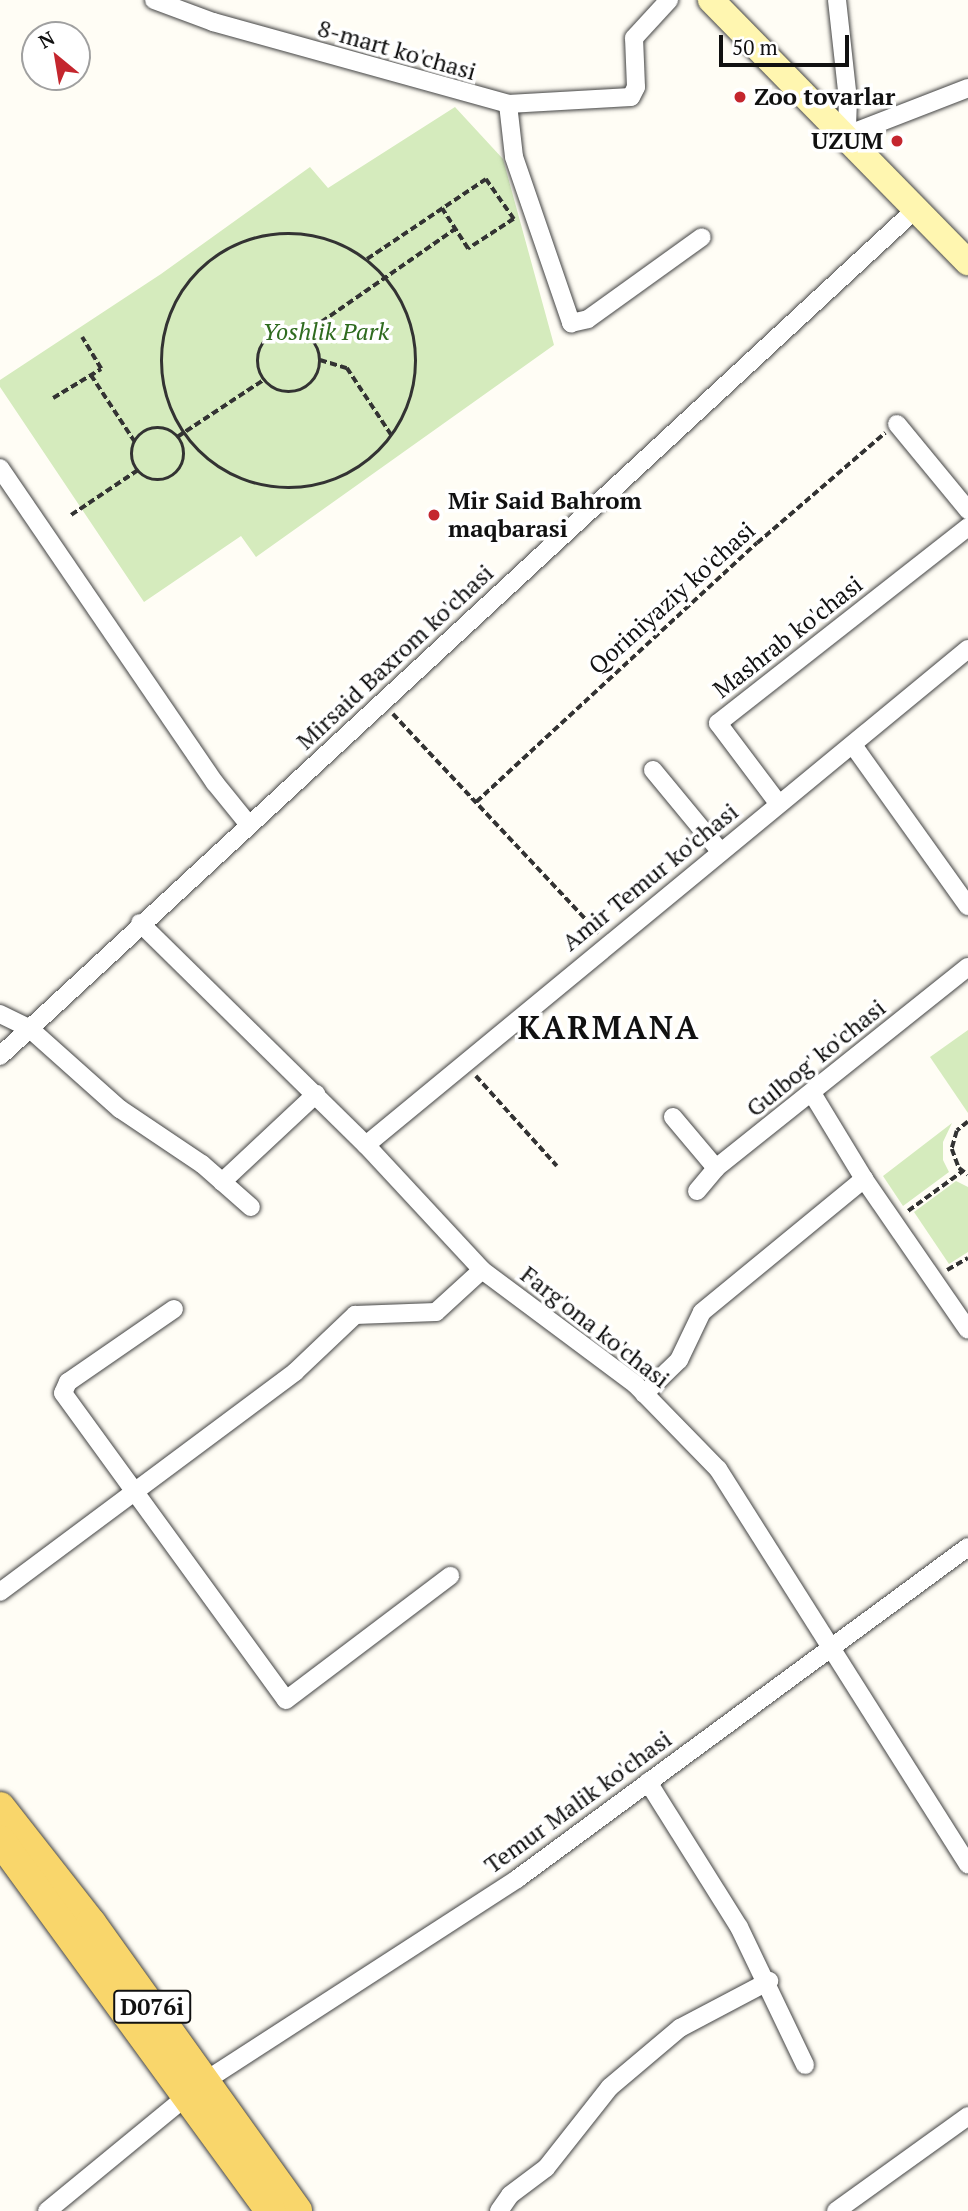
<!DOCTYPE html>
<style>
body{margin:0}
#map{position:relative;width:968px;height:2211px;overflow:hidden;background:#fffdf5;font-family:"PT Serif",serif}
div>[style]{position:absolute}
.green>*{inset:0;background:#d5ebbd}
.path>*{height:3.5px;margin-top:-1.75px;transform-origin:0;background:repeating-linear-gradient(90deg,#333 0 7px,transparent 0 10.5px)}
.path>.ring{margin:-1.75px;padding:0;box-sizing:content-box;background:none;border:3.5px solid #333;border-radius:50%}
.roads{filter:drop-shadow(0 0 2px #444) drop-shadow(0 0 2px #444)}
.minor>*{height:18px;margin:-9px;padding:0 9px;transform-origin:9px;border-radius:9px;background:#fff}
.secondary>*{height:26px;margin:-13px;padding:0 13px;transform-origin:13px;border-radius:13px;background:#fff6b0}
.primary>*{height:30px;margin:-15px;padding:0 15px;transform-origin:15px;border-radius:15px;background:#f9d66b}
.dots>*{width:19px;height:19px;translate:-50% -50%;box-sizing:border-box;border:4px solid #fff;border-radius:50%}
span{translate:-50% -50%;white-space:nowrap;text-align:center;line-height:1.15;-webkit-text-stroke:7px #fff;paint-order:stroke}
.shield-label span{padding:2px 5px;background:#fff;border:2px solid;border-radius:5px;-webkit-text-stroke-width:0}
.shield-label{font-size:23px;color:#111;font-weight:700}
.street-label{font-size:24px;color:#111}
.poi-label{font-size:24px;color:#111;font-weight:700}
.left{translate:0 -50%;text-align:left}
.right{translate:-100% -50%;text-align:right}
.park-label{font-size:24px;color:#2f6b1f;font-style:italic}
.district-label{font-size:32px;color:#111;font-weight:700;letter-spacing:2px}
.north{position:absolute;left:21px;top:21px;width:70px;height:70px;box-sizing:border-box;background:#fff;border:2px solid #a0a0a0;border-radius:50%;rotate:330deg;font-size:19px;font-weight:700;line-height:28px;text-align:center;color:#111}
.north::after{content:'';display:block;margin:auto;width:24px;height:32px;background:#c4262e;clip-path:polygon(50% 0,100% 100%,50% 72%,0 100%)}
.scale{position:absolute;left:719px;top:35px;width:130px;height:32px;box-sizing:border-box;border:4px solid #111;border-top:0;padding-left:9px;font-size:21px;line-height:24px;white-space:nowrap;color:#111;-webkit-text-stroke:5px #fff;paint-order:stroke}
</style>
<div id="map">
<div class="green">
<div style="clip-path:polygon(455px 107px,503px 159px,554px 345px,256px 557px,241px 536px,144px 602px,0 387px,0 380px,161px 274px,310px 167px,328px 188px)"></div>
<div style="clip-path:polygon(968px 1030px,968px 1113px,930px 1057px)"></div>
<div style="clip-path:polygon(952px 1123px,943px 1142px,943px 1160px,949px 1172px,903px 1206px,883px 1176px)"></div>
<div style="clip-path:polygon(956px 1181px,968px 1187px,968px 1252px,949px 1264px,914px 1212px)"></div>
</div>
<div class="path">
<div class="ring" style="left:162px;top:234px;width:250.5px;height:250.5px"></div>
<div style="left:367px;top:259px;width:143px;rotate:-33.9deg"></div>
<div style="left:486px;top:179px;width:49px;rotate:55deg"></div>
<div style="left:514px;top:219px;width:55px;rotate:146.9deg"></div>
<div style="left:468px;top:249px;width:48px;rotate:-123deg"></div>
<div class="ring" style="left:258px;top:330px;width:58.5px;height:58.5px"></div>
<div style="left:304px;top:334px;width:184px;rotate:-34.8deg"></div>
<div style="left:320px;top:360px;width:28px;rotate:17deg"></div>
<div style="left:347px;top:368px;width:82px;rotate:56.5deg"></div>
<div style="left:91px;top:375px;width:80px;rotate:56.7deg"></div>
<div style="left:53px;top:398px;width:56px;rotate:-31.1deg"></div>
<div style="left:101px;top:369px;width:37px;rotate:-121deg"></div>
<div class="ring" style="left:132px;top:428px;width:48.5px;height:48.5px"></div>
<div style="left:177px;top:437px;width:105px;rotate:-33.4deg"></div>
<div style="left:71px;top:515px;width:81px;rotate:-33.9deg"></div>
<div style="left:393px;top:714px;width:301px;rotate:46.8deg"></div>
<div style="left:476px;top:802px;width:382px;rotate:-42.7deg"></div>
<div style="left:757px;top:543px;width:169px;rotate:-40.7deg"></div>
<div style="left:476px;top:1076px;width:121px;rotate:48deg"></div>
<div style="left:968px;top:1122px;width:14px;rotate:141deg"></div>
<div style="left:957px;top:1131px;width:19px;rotate:106deg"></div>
<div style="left:952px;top:1149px;width:20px;rotate:70deg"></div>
<div style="left:959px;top:1168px;width:11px;rotate:38deg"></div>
<div style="left:908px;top:1211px;width:68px;rotate:-36deg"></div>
<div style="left:947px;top:1270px;width:24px;rotate:-30deg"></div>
</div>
<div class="roads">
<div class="minor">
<div style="left:154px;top:0;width:63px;rotate:20.4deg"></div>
<div style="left:213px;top:22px;width:306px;rotate:15.5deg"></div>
<div style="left:508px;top:104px;width:123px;rotate:-3.3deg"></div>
<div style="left:631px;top:97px;width:11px;rotate:-63deg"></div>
<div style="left:636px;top:87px;width:49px;rotate:-92.3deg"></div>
<div style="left:634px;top:38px;width:52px;rotate:-47.4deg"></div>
<div style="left:837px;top:0;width:100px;rotate:83.7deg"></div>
<div style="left:848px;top:99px;width:36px;rotate:92deg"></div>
<div style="left:847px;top:135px;width:130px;rotate:-21.2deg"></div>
<div style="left:508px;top:104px;width:53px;rotate:83.5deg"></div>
<div style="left:514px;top:157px;width:176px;rotate:71deg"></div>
<div style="left:571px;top:323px;width:17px;rotate:-13deg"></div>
<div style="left:588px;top:319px;width:140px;rotate:-35.7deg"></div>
<div style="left:897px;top:424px;width:112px;rotate:50.5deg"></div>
<div style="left:0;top:468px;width:381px;rotate:55.7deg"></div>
<div style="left:215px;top:783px;width:54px;rotate:51deg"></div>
<div style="left:853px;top:745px;width:198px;rotate:54.5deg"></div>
<div style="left:653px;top:770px;width:105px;rotate:50.4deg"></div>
<div style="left:778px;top:803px;width:100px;rotate:-126.9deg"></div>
<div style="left:718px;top:723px;width:318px;rotate:-38.1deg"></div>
<div style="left:140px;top:923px;width:317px;rotate:44.5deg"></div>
<div style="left:366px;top:1145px;width:171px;rotate:47.1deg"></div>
<div style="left:482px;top:1270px;width:191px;rotate:36.7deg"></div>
<div style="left:635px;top:1384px;width:119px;rotate:45.7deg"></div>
<div style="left:718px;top:1469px;width:468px;rotate:57.7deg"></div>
<div style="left:0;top:1014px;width:32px;rotate:26deg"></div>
<div style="left:29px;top:1028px;width:122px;rotate:41.7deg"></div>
<div style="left:120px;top:1109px;width:99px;rotate:33.9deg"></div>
<div style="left:202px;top:1164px;width:65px;rotate:41.3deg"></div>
<div style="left:0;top:1056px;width:1249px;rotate:-42.76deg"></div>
<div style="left:812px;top:1093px;width:100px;rotate:58.8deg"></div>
<div style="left:864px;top:1179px;width:183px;rotate:55.4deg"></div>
<div style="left:673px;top:1117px;width:67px;rotate:49.9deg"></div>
<div style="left:366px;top:1145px;width:780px;rotate:-39.49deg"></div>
<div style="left:222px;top:1182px;width:129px;rotate:-43.1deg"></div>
<div style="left:697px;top:1191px;width:30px;rotate:-50deg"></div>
<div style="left:716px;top:1168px;width:322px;rotate:-38.6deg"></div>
<div style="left:174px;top:1309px;width:129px;rotate:145.4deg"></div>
<div style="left:68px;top:1382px;width:12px;rotate:114deg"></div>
<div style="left:63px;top:1393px;width:379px;rotate:54deg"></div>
<div style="left:286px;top:1700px;width:206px;rotate:-37.1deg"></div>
<div style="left:644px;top:1394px;width:49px;rotate:-44.2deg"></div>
<div style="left:679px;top:1360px;width:53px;rotate:-64.4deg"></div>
<div style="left:702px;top:1312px;width:210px;rotate:-39.4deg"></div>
<div style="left:0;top:1592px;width:368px;rotate:-36.7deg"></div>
<div style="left:295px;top:1372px;width:83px;rotate:-43.5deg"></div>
<div style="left:355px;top:1315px;width:81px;rotate:-2.1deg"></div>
<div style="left:436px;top:1312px;width:62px;rotate:-42.4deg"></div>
<div style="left:648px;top:1782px;width:171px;rotate:57.9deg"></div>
<div style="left:739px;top:1927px;width:153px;rotate:64.4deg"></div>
<div style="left:47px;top:2211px;width:205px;rotate:-39.4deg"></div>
<div style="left:205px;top:2081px;width:372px;rotate:-32.9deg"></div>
<div style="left:517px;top:1879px;width:560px;rotate:-36.36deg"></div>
<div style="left:499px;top:2211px;width:19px;rotate:-55deg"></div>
<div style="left:510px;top:2195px;width:45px;rotate:-36.9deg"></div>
<div style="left:546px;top:2168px;width:103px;rotate:-51.7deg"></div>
<div style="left:610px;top:2087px;width:92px;rotate:-40.1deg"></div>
<div style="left:680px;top:2028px;width:101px;rotate:-27.8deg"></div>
<div style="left:836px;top:2211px;width:163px;rotate:-35.7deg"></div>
</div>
<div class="secondary">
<div style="left:711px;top:0;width:367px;rotate:45.6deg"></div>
</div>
<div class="primary">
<div style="left:0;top:1807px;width:147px;rotate:51.9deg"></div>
<div style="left:91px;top:1923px;width:354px;rotate:54.4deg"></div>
<div style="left:0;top:1840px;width:459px;rotate:53.9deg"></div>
</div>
</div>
<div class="dots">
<div style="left:740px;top:97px;background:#c4262e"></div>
<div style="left:897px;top:141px;background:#c4262e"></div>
<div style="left:434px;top:515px;background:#c4262e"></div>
</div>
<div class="shield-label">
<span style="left:152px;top:2007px">D076i</span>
</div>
<div class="street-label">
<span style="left:397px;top:50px;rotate:16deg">8-mart ko'chasi</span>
<span style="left:672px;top:598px;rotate:-42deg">Qoriniyaziy ko'chasi</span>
<span style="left:788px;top:637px;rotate:-38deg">Mashrab ko'chasi</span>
<span style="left:395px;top:657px;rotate:-43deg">Mirsaid Baxrom ko'chasi</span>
<span style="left:650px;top:877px;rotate:-39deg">Amir Temur ko'chasi</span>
<span style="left:816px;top:1058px;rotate:-39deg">Gulbog' ko'chasi</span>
<span style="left:595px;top:1327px;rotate:38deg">Farg'ona ko'chasi</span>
<span style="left:578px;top:1802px;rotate:-36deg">Temur Malik ko'chasi</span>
</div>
<div class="poi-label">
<span class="left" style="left:754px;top:97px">Zoo tovarlar</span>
<span class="right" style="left:883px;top:141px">UZUM</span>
<span class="left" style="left:448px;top:515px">Mir Said Bahrom<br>maqbarasi</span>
</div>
<div class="park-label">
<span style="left:326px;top:332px">Yoshlik Park</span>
</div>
<div class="district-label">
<span style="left:609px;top:1027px">KARMANA</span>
</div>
<div class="north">N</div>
<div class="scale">50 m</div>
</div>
